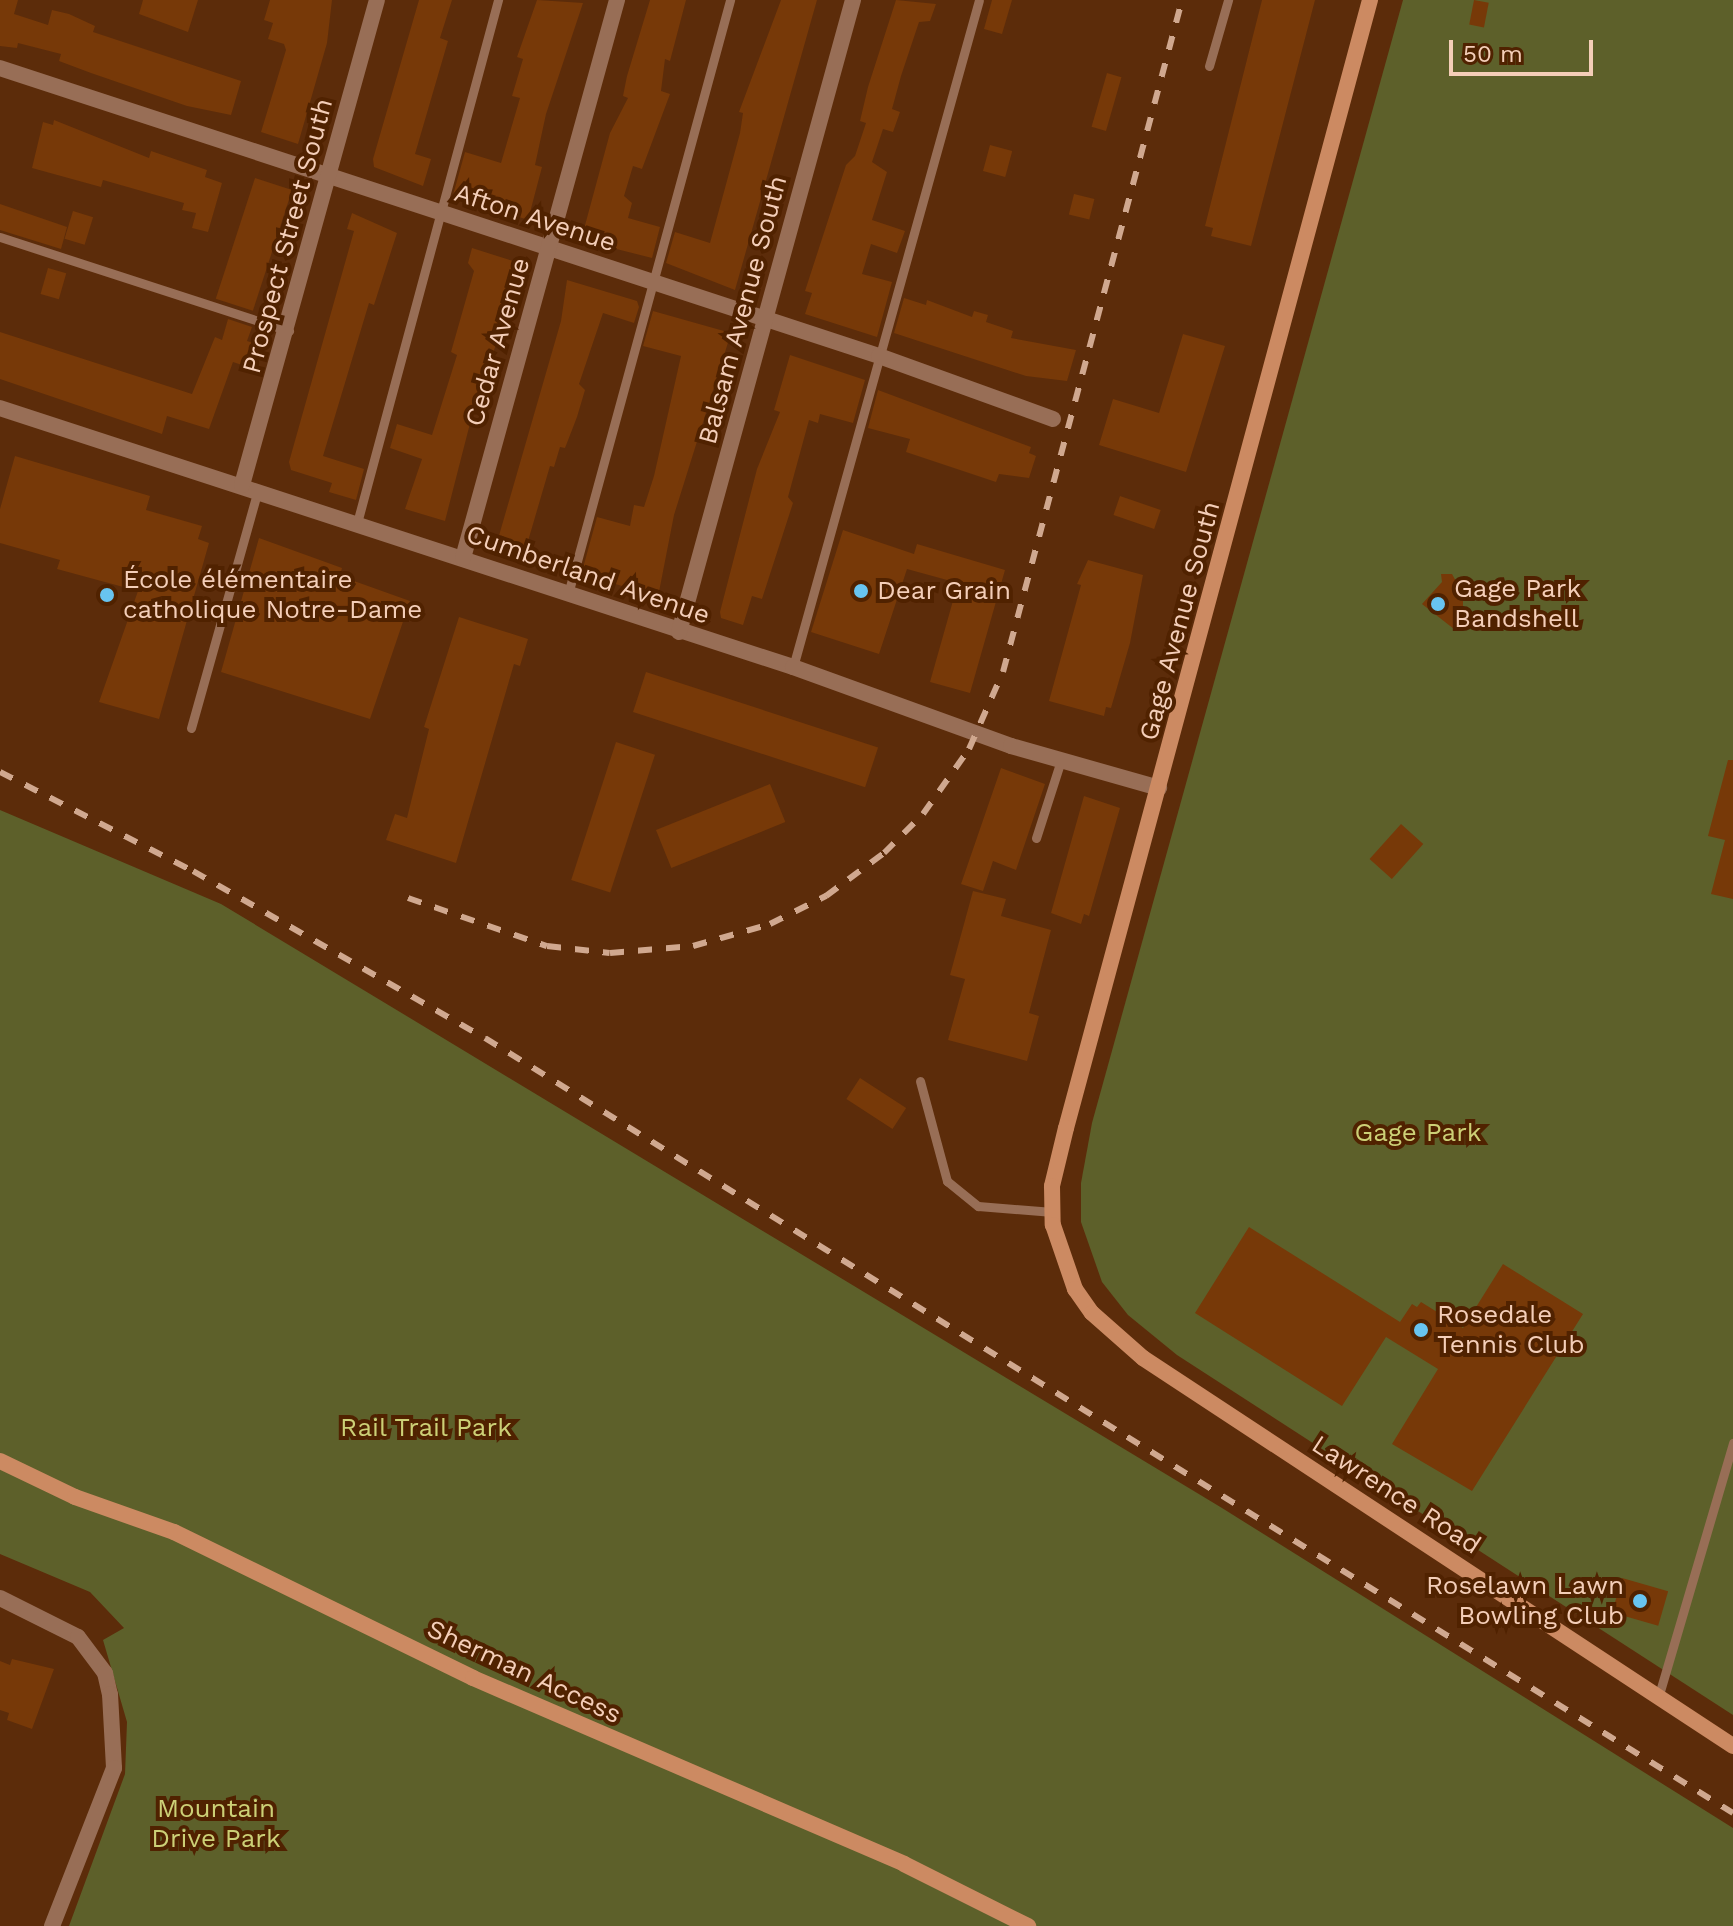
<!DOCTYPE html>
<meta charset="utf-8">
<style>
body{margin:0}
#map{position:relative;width:1733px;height:1926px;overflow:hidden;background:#5c2c0a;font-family:"Work Sans",sans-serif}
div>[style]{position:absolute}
.green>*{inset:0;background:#5d602a}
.building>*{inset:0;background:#773908;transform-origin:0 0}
.lane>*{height:9px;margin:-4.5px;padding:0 4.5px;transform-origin:4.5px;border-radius:4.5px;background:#986e56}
.street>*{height:16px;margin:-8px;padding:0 8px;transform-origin:8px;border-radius:8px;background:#986e56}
.secondary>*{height:16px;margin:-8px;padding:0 8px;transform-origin:8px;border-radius:8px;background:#cc8a62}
.rail>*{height:6px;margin-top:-3px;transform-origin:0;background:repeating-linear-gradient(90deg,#d0a88f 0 14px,transparent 0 28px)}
.dots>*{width:22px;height:22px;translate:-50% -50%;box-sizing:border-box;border:4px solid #502200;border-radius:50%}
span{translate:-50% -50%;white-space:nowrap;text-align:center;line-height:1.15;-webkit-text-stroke:8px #502200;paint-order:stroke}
.street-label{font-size:26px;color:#f4ceb8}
.poi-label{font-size:26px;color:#f4ceb8}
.left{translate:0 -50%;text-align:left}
.right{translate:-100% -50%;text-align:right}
.park-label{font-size:26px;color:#ccd076}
.scale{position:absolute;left:1449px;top:40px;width:144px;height:36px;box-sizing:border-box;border:4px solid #f4ceb8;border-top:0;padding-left:10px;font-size:24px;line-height:28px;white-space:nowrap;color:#f4ceb8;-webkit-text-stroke:6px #502200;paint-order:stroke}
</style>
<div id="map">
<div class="green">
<div style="clip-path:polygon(1403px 0,1733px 0,1733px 1715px,1177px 1355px,1128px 1315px,1102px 1282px,1081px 1222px,1081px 1183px,1092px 1123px)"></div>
<div style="clip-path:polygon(0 810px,221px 904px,1222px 1508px,1733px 1828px,1733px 1926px,69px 1926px,125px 1774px,127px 1722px,103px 1640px,124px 1628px,90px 1592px,0 1554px)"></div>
</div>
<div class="building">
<div style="clip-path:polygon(0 0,18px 0,14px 14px,48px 25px,52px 10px,69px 14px,95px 26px,93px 32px,241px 81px,231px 115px,187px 106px,91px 73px,59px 61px,61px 54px,18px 43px,17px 48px,0 46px)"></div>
<div style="clip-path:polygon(143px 0,198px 0,188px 32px,139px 14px)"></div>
<div style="clip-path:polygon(270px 0,332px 0,327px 43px,298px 144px,261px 132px,286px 50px,284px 44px,268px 39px,273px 23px,264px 20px)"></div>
<div style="clip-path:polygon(419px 0,452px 0,440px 38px,448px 41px,415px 154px,431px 159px,423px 186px,374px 167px,373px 159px)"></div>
<div style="clip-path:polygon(537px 0,583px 3px,546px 114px,535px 165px,542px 167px,528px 220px,453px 195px,465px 152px,501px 163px,520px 98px,512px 96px,523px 59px,517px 57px)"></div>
<div style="clip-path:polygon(650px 0,686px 0,670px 61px,665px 59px,661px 91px,670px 94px,642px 169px,633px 166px,624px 196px,632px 203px,628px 218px,660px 227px,652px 258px,581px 240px,610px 133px,628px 98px,623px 96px,627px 76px)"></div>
<div style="clip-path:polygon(781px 0,817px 0,735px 290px,666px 263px,675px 232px,710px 243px,740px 133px,743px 113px,739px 112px)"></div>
<div style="clip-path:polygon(896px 0,936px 4px,930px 21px,919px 22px,901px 76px,892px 109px,900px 112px,893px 132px,883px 129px,872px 162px,887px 172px,872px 220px,905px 231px,897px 253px,871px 244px,862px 274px,892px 282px,877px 337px,805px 314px,812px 293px,805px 291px,846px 165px,855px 156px,866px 123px,860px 121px,868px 87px)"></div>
<div style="clip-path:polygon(992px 0,1012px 0,1002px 34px,984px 29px)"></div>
<div style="clip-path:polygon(1262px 0,1315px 0,1251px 246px,1211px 236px,1213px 228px,1205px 226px)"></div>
<div style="left:1474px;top:0;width:15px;height:25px;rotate:11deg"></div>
<div style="left:1107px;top:73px;width:15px;height:56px;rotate:16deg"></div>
<div style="clip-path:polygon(54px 120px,149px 158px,151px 151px,207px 170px,205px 177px,222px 183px,208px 232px,192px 228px,196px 213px,182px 210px,184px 203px,103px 180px,101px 187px,32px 168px,43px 122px,53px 125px)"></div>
<div style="left:990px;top:145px;width:23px;height:27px;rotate:15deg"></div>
<div style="left:255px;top:178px;width:39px;height:127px;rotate:18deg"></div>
<div style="left:1074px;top:194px;width:21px;height:21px;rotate:14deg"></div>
<div style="clip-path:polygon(0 204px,67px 227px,61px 249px,0 230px)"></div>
<div style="left:73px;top:211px;width:21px;height:29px;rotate:17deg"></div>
<div style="clip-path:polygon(352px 213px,397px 233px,374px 305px,369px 303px,323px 456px,364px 469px,356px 500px,329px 492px,332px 483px,291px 470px,289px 462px,354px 231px,347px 229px)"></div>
<div style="clip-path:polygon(472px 248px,516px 262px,505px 303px,510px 305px,475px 404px,445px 521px,405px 509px,422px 459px,390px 448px,397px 424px,432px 435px,457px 355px,451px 352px,474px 271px,468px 263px)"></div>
<div style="left:48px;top:268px;width:19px;height:27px;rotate:16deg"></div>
<div style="clip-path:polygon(567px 280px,637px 301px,639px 307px,634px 323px,603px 313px,579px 384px,585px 390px,577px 417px,565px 448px,560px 447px,554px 467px,550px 466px,526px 548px,498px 539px,561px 321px)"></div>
<div style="clip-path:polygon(904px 298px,926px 305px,927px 300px,972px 317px,974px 311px,988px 315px,986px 322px,1013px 331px,1011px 338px,1076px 350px,1067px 381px,1026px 376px,894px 333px)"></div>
<div style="clip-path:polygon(653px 311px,731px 333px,674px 515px,658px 597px,596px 578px,598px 572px,583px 568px,597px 517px,630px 526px,634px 505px,644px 507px,654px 476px,681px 356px,643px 346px)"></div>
<div style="clip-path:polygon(228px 319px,252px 327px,247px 341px,253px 343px,245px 366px,233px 362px,209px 429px,167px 416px,162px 434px,0 379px,0 332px,192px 394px,215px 337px,222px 340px)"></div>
<div style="clip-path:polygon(1183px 334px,1225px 346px,1186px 472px,1099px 445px,1113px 399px,1159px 413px)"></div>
<div style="clip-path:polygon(790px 355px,865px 380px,853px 423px,820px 414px,818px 423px,809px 420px,788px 497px,793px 503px,762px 599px,752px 596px,743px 625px,721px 618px,720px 612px,757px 469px,780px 412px,774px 410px)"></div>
<div style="clip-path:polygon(878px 390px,1031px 447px,1029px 453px,1036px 456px,1029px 478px,999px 474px,996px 482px,906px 452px,910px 439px,868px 428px)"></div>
<div style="clip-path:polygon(15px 456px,150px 496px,146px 510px,202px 526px,198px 539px,209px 543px,159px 719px,99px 702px,138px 591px,57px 569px,60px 560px,0 543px,0 509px)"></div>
<div style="left:1120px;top:496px;width:43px;height:20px;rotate:19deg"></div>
<div style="clip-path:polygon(843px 530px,914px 554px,917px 544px,1005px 570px,970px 693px,930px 682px,958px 583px,907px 569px,879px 654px,811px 632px)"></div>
<div style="clip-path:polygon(259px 538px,342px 568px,340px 576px,410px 601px,370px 719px,221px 672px)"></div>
<div style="clip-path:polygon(1088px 560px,1143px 575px,1130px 643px,1111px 708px,1106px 707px,1104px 716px,1049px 701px,1081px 585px,1077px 584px)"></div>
<div style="clip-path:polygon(1441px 574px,1452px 574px,1463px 594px,1463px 612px,1454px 629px,1422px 604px,1442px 582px)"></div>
<div style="clip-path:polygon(459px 617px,528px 639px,520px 666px,514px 664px,456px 863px,386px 840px,395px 814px,407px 818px,429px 729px,424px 727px)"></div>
<div style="left:646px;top:672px;width:244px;height:42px;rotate:18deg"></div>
<div style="left:616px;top:742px;width:41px;height:145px;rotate:18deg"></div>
<div style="clip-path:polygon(1728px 760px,1733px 760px,1733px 899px,1711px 894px,1725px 840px,1708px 836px)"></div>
<div style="clip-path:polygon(1001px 768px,1045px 784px,1016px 870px,993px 861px,983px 891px,961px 884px)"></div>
<div style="left:770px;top:784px;width:41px;height:123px;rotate:68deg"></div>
<div style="clip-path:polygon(1084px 796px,1120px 808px,1089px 916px,1084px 914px,1081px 924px,1051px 913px)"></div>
<div style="left:1401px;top:824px;width:30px;height:47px;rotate:42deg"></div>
<div style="clip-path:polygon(973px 891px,1006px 899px,1001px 916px,1051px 930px,1029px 1013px,1039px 1016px,1027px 1061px,948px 1040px,965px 979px,950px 975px)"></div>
<div style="left:860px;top:1078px;width:55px;height:25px;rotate:33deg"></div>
<div style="clip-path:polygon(1249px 1227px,1400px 1322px,1412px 1304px,1417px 1307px,1421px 1302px,1463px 1328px,1503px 1264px,1583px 1314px,1472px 1491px,1392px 1444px,1438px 1369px,1386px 1337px,1342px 1406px,1195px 1313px)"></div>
<div style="left:1622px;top:1578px;width:48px;height:36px;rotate:16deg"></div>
<div style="clip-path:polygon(12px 1659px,54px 1669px,32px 1729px,7px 1720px,9px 1713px,0 1710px,0 1661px,10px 1665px)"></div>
</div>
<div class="lane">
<div style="left:1209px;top:66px;width:69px;rotate:-73.9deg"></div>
<div style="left:0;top:237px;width:304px;rotate:18deg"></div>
<div style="left:357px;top:523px;width:542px;rotate:-74.91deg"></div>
<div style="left:568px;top:594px;width:616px;rotate:-74.74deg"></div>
<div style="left:793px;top:667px;width:692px;rotate:-74.42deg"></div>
<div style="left:191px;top:728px;width:247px;rotate:-74.3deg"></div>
<div style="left:1036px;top:838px;width:82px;rotate:-72.2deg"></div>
<div style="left:920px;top:1081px;width:104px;rotate:74.9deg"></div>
<div style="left:947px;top:1181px;width:40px;rotate:39deg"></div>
<div style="left:978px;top:1206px;width:75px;rotate:4.6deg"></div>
<div style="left:1658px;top:1698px;width:266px;rotate:-73.6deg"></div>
</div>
<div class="street">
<div style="left:0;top:68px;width:925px;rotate:18.14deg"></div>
<div style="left:879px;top:356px;width:185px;rotate:19.9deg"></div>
<div style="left:0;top:408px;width:834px;rotate:18.09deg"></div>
<div style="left:793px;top:667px;width:232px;rotate:19.9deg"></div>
<div style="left:1011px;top:746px;width:154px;rotate:15.8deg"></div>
<div style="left:242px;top:485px;width:503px;rotate:-74.45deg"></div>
<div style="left:463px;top:558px;width:579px;rotate:-74.57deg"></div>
<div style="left:679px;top:632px;width:656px;rotate:-74.61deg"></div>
<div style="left:0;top:1598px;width:87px;rotate:26.6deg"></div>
<div style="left:78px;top:1637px;width:45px;rotate:53.1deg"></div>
<div style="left:105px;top:1673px;width:22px;rotate:77deg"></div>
<div style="left:110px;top:1694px;width:74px;rotate:86.9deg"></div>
<div style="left:114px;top:1768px;width:170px;rotate:111.4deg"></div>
</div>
<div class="secondary">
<div style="left:1370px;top:0;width:1168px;rotate:105.08deg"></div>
<div style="left:1066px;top:1128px;width:60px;rotate:103.6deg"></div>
<div style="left:1052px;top:1186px;width:39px;rotate:89deg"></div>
<div style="left:1053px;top:1225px;width:68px;rotate:71deg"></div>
<div style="left:1075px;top:1289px;width:29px;rotate:55deg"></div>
<div style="left:1092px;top:1313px;width:68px;rotate:41.4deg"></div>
<div style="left:1143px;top:1358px;width:706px;rotate:33.33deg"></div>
<div style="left:0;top:1461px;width:83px;rotate:25.6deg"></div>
<div style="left:75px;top:1497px;width:105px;rotate:19.5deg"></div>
<div style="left:174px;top:1532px;width:333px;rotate:26deg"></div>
<div style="left:473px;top:1678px;width:469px;rotate:23.3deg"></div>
<div style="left:904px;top:1864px;width:139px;rotate:26.6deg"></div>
</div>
<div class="rail">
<div style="left:0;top:772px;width:217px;rotate:27.2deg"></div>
<div style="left:193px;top:871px;width:336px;rotate:29.8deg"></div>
<div style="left:485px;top:1038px;width:1469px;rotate:31.84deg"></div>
<div style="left:408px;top:898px;width:147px;rotate:19.1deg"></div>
<div style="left:547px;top:946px;width:63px;rotate:6.3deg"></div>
<div style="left:610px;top:953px;width:83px;rotate:-4.8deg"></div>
<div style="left:693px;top:946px;width:80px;rotate:-15.9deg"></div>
<div style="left:770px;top:924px;width:63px;rotate:-26.6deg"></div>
<div style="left:826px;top:896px;width:72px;rotate:-36.6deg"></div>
<div style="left:884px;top:853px;width:55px;rotate:-45deg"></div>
<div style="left:923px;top:814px;width:80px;rotate:-54.7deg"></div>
<div style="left:969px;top:749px;width:84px;rotate:-66.2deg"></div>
<div style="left:1003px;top:672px;width:695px;rotate:-75.08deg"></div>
</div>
<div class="dots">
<div style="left:861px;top:591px;background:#68c4f0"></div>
<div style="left:107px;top:595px;background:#68c4f0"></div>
<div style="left:1438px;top:604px;background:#68c4f0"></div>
<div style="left:1421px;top:1330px;background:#68c4f0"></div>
<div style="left:1640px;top:1601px;background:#68c4f0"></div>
</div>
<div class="street-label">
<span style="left:535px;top:218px;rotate:18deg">Afton Avenue</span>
<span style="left:288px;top:236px;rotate:-75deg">Prospect Street South</span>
<span style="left:743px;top:310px;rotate:-75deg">Balsam Avenue South</span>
<span style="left:498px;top:342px;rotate:-74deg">Cedar Avenue</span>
<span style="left:588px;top:575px;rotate:19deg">Cumberland Avenue</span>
<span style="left:1180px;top:621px;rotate:-75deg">Gage Avenue South</span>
<span style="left:1396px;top:1495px;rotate:33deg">Lawrence Road</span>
<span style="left:524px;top:1672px;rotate:25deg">Sherman Access</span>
</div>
<div class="poi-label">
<span class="left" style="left:123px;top:595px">École élémentaire<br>catholique Notre-Dame</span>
<span class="left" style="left:1454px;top:604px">Gage Park<br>Bandshell</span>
<span class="left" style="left:877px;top:591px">Dear Grain</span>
<span class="left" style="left:1437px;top:1330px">Rosedale<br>Tennis Club</span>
<span class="right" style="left:1624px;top:1601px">Roselawn Lawn<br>Bowling Club</span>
</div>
<div class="park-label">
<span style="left:1418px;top:1133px">Gage Park</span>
<span style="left:426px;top:1428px">Rail Trail Park</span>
<span style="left:216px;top:1824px">Mountain<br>Drive Park</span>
</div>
<div class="scale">50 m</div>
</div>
